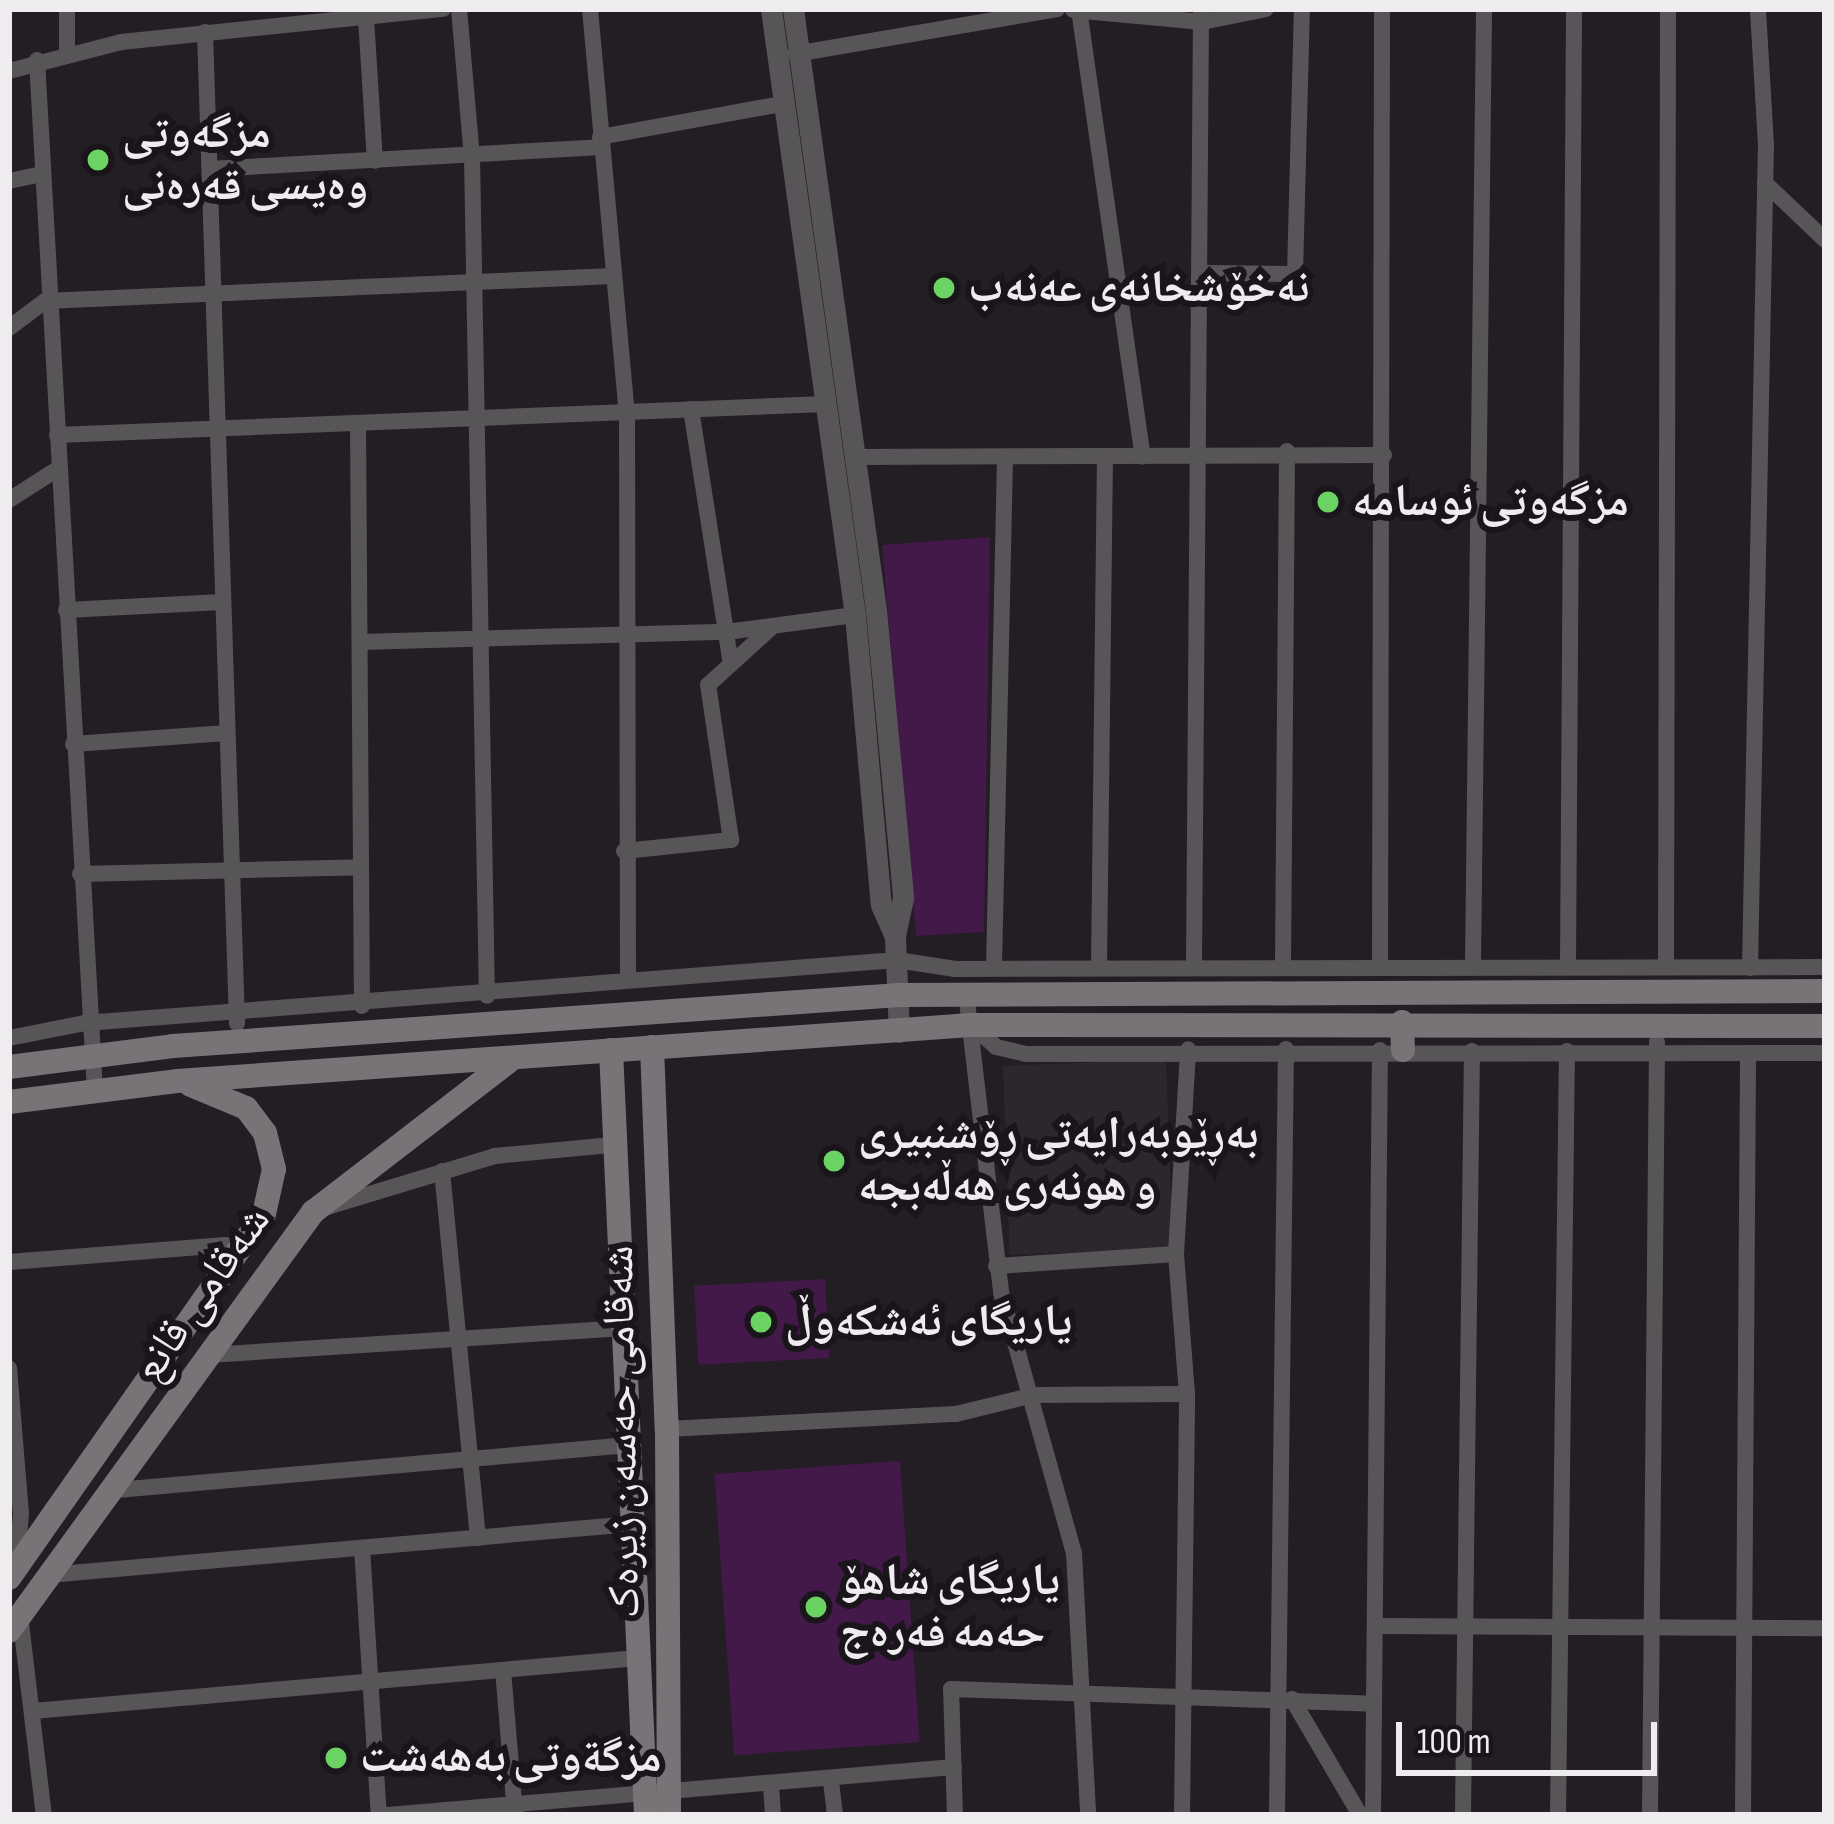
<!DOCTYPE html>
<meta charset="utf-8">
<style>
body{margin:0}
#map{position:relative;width:1834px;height:1824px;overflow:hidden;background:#231e23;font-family:"Sofia Sans Condensed","Noto Naskh Arabic",sans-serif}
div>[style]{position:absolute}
.built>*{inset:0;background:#2e262f;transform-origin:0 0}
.green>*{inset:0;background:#431949;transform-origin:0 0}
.minor>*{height:16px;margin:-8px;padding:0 8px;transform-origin:8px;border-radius:8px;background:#585558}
.tertiary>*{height:21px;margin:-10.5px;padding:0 10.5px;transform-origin:10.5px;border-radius:10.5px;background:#585558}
.secondary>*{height:24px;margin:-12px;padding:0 12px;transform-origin:12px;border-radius:12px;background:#777377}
.dots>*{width:33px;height:33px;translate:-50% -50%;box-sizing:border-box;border:6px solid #19151a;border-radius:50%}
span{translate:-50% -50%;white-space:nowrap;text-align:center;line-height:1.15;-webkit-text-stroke:12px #19151a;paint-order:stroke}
.poi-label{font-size:45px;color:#efecef;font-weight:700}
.left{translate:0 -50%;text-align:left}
.street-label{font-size:45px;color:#efecef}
.frame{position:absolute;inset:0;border:12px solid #efecef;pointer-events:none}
.scale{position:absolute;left:1396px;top:1722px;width:261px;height:54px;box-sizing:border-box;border:6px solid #efecef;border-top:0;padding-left:15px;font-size:36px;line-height:42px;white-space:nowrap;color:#efecef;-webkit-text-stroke:9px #19151a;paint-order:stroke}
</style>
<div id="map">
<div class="built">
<div style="left:1166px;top:1060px;width:189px;height:163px;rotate:88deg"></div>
</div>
<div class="green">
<div style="clip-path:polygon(990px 537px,984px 932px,916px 936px,882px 545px)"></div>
<div style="left:825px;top:1279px;width:79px;height:131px;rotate:87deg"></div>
<div style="left:900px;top:1461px;width:282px;height:186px;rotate:86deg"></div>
</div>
<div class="minor">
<div style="left:459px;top:9px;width:149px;rotate:85deg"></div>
<div style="left:472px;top:157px;width:839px;rotate:88.98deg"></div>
<div style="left:590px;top:9px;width:405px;rotate:84.8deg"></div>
<div style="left:627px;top:412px;width:568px;rotate:89.9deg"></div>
<div style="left:1079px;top:9px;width:452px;rotate:81.9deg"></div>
<div style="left:1073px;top:10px;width:130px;rotate:5.3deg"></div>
<div style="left:1202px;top:22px;width:65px;rotate:-11.5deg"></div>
<div style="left:366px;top:18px;width:143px;rotate:86.4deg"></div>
<div style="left:205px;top:32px;width:992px;rotate:88.15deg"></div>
<div style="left:67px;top:52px;width:43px;rotate:-90deg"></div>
<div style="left:795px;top:54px;width:266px;rotate:-9.7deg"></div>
<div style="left:37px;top:60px;width:1033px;rotate:86.78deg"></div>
<div style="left:9px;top:71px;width:116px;rotate:-14.5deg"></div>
<div style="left:121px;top:42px;width:324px;rotate:-5.9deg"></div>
<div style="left:600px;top:137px;width:185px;rotate:-10.3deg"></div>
<div style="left:210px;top:169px;width:392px;rotate:-3.2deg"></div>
<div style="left:9px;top:181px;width:35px;rotate:-12deg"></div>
<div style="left:1765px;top:183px;width:83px;rotate:43.5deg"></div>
<div style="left:1203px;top:273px;width:92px;rotate:0.6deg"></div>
<div style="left:1295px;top:274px;width:265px;rotate:-88.5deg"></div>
<div style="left:9px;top:328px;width:45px;rotate:-36.9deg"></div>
<div style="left:45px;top:301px;width:569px;rotate:-2.52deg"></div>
<div style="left:691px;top:409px;width:258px;rotate:81.1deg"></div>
<div style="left:358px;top:423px;width:583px;rotate:89.61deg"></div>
<div style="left:57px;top:435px;width:769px;rotate:-2.31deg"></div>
<div style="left:853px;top:457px;width:531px;rotate:-0.22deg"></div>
<div style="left:9px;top:500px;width:59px;rotate:-32.6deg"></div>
<div style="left:66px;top:610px;width:156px;rotate:-2.9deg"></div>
<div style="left:360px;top:642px;width:366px;rotate:-1.6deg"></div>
<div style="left:726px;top:632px;width:130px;rotate:-7.5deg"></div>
<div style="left:73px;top:744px;width:154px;rotate:-4.1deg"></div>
<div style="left:624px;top:851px;width:108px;rotate:-5.9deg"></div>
<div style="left:731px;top:840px;width:157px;rotate:-98.4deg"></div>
<div style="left:708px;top:685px;width:88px;rotate:-42.2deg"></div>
<div style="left:80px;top:874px;width:281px;rotate:-1.4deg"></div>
<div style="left:1283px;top:964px;width:513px;rotate:-89.55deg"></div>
<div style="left:1380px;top:965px;width:956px;rotate:-89.88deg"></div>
<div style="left:1473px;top:966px;width:957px;rotate:-89.34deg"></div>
<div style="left:994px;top:967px;width:510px;rotate:-88.76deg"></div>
<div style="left:1099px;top:967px;width:511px;rotate:-89.33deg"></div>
<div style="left:1194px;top:967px;width:958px;rotate:-89.58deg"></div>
<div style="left:1568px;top:967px;width:958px;rotate:-89.64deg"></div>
<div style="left:1666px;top:967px;width:958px;rotate:-89.88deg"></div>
<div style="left:1750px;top:968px;width:823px;rotate:-88.89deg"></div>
<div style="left:1766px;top:145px;width:136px;rotate:-93.4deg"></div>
<div style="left:966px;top:993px;width:301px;rotate:83.3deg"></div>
<div style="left:1001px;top:1292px;width:271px;rotate:74.4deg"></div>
<div style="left:1074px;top:1553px;width:262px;rotate:86.9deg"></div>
<div style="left:971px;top:1025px;width:33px;rotate:41deg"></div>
<div style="left:996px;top:1047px;width:31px;rotate:13deg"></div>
<div style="left:1026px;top:1054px;width:799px;rotate:-0.07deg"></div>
<div style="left:9px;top:1038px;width:77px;rotate:-11.2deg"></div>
<div style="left:85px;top:1023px;width:814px;rotate:-4.44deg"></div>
<div style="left:897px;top:960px;width:59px;rotate:8.8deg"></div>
<div style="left:955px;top:969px;width:870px;rotate:-0.13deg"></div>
<div style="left:442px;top:1171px;width:369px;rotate:84.4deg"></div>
<div style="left:327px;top:1207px;width:176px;rotate:-16.9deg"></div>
<div style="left:495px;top:1156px;width:118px;rotate:-5.4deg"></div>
<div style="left:9px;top:1262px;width:217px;rotate:-4.5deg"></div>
<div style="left:225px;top:1245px;width:18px;rotate:27deg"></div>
<div style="left:996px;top:1266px;width:180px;rotate:-3.8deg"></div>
<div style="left:208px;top:1355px;width:417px;rotate:-3.7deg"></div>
<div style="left:9px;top:1368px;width:145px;rotate:85.3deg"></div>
<div style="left:21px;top:1513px;width:48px;rotate:94.8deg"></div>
<div style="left:667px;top:1429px;width:289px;rotate:-3deg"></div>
<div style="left:956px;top:1414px;width:80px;rotate:-13.7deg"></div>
<div style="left:1034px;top:1395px;width:153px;rotate:-0.4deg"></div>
<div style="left:117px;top:1490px;width:514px;rotate:-5.02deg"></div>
<div style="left:362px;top:1548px;width:268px;rotate:86.4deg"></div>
<div style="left:48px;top:1575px;width:586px;rotate:-4.99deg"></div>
<div style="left:20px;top:1615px;width:201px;rotate:83.2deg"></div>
<div style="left:1375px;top:1626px;width:450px;rotate:0.3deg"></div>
<div style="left:503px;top:1670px;width:144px;rotate:85.2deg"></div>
<div style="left:1292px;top:1699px;width:134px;rotate:59.6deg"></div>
<div style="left:33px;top:1711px;width:607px;rotate:-5.01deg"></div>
<div style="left:831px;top:1782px;width:33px;rotate:83deg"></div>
<div style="left:771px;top:1786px;width:29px;rotate:86deg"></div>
<div style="left:388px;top:1815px;width:568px;rotate:-4.85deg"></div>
<div style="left:955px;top:1815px;width:126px;rotate:-91.8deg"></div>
<div style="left:951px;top:1689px;width:423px;rotate:2deg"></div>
<div style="left:1182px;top:1815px;width:421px;rotate:-89.3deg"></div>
<div style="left:1187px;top:1394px;width:140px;rotate:-94.5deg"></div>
<div style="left:1176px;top:1254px;width:205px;rotate:-86.6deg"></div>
<div style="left:1277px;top:1815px;width:766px;rotate:-89.33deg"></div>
<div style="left:1373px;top:1815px;width:765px;rotate:-89.48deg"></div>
<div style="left:1463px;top:1815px;width:764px;rotate:-89.33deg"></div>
<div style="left:1558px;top:1815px;width:764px;rotate:-89.33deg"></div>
<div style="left:1650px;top:1815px;width:773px;rotate:-89.48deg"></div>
<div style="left:1743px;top:1815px;width:762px;rotate:-89.62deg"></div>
</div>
<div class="tertiary">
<div style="left:771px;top:9px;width:612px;rotate:82.11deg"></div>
<div style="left:855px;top:615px;width:291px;rotate:84.9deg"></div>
<div style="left:881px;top:905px;width:34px;rotate:66deg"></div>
<div style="left:793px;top:9px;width:607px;rotate:82.14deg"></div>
<div style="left:876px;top:610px;width:289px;rotate:84.6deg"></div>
<div style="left:903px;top:898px;width:40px;rotate:102deg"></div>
<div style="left:895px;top:937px;width:95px;rotate:87.6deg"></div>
</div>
<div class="secondary">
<div style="left:1402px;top:1022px;width:28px;rotate:88deg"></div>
<div style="left:652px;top:1047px;width:382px;rotate:87.8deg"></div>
<div style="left:667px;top:1429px;width:386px;rotate:89.7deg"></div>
<div style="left:611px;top:1050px;width:766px;rotate:87.38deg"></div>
<div style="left:9px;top:1067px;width:165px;rotate:-7.3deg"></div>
<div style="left:173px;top:1046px;width:728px;rotate:-4.02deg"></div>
<div style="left:899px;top:995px;width:926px;rotate:-0.25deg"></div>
<div style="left:9px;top:1102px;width:169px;rotate:-7.1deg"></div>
<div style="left:177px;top:1081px;width:796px;rotate:-4.03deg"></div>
<div style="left:971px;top:1025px;width:854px;rotate:0.07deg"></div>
<div style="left:9px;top:1578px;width:444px;rotate:-55deg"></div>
<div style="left:264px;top:1214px;width:46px;rotate:-77.5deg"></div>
<div style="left:274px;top:1169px;width:37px;rotate:-104deg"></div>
<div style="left:265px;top:1133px;width:31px;rotate:-127deg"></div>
<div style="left:246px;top:1108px;width:60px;rotate:-157.3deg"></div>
<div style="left:9px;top:1631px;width:518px;rotate:-54.04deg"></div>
<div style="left:313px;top:1212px;width:252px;rotate:-37.6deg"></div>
</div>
<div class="dots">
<div style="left:98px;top:160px;background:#6bd363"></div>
<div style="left:944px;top:288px;background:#6bd363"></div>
<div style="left:1328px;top:502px;background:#6bd363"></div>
<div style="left:834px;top:1161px;background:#6bd363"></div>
<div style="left:761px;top:1322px;background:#6bd363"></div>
<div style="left:816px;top:1607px;background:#6bd363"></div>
<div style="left:336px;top:1758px;background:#6bd363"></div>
</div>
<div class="poi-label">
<span class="left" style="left:122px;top:160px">مزگەوتی<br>وەیسی قەرەنی</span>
<span class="left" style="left:968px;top:288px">نەخۆشخانەی عەنەب</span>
<span class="left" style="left:1352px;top:502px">مزگەوتی ئوسامە</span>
<span class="left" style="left:858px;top:1161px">بەڕێوبەرایەتی ڕۆشنبیری<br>و هونەری هەڵەبجە</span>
<span class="left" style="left:785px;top:1322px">یاریگای ئەشکەوڵ</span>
<span class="left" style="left:840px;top:1607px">یاریگای شاهۆ<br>حەمە فەرەج</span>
<span class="left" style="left:360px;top:1758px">مزگةوتى بەھەشت</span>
</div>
<div class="street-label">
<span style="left:202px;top:1294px;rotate:-55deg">شەقامی قانع</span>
<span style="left:622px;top:1432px;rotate:-91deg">شەقامی حەسەن زیرەک</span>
</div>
<div class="frame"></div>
<div class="scale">100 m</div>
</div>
